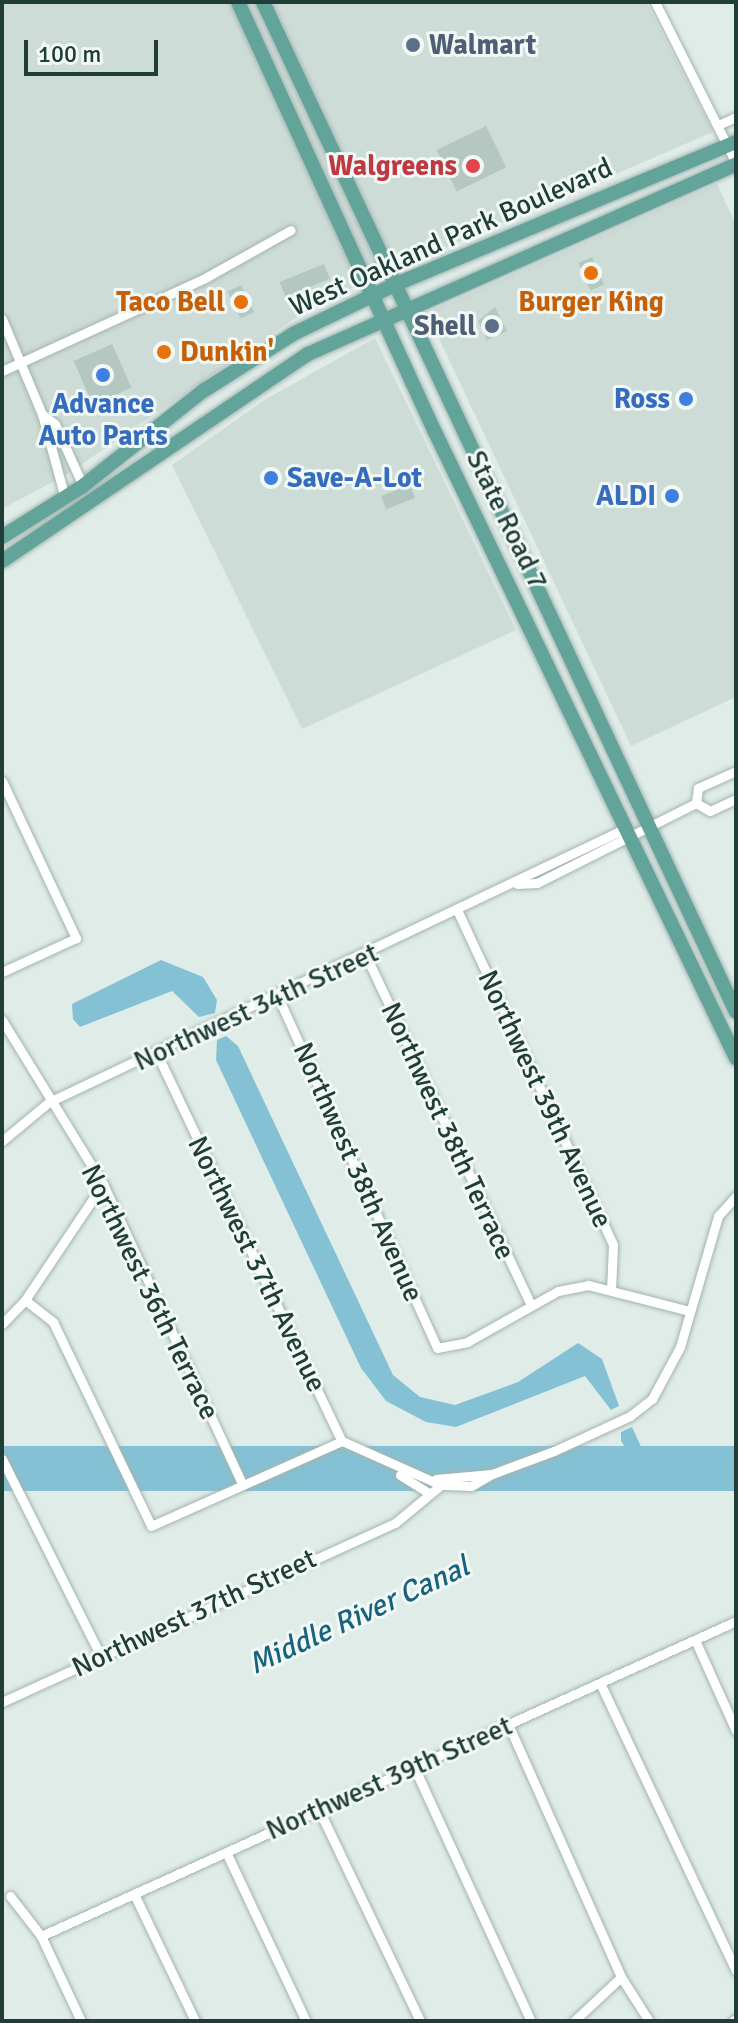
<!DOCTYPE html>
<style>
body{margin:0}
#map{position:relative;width:738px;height:2023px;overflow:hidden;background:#e0ece8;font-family:Signika,sans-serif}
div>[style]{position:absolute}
.built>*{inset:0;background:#cedcd7}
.water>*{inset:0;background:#85c1d4;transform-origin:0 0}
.building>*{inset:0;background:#b5c7c1;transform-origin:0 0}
.roads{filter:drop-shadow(0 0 2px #a3b4b0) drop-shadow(0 0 2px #a3b4b0)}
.minor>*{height:9px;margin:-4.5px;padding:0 4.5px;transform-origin:4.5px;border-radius:4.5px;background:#fff}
.primary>*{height:14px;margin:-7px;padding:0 7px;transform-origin:7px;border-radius:7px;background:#62a499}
.dots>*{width:22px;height:22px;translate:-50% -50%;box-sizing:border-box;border:4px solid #f1f8f5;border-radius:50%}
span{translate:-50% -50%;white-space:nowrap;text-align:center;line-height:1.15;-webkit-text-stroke:6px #f1f8f5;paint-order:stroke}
.service-label{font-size:28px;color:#4e5e75;font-weight:700}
.left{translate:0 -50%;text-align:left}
.right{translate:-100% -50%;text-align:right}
.health-label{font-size:28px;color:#be3a42;font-weight:700}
.street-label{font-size:28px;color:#203d38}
.food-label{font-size:28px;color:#c56008;font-weight:700}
.shop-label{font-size:28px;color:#366cbe;font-weight:700}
.water-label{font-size:30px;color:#17627c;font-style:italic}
.frame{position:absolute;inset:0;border:4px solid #203d38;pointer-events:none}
.scale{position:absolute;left:24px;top:40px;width:134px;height:36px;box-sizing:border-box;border:4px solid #203d38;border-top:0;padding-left:10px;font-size:24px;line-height:28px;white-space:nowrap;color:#203d38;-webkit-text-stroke:6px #f1f8f5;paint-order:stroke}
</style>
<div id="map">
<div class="built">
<div style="clip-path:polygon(2px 2px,646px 2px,713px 132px,316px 304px,69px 473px,2px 509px)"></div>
<div style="clip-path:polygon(717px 184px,736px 225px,736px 697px,631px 746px,427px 313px)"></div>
<div style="clip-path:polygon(375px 338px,516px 630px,302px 729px,172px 465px,266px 399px)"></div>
</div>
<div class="water">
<div style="clip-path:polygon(161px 960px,203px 977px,217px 1000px,215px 1013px,199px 1017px,172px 991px,80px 1027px,73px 1019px,72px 1004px)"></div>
<div style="clip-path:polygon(226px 1036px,238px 1046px,393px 1375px,420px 1397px,455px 1405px,518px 1382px,578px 1343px,602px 1359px,619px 1406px,611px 1410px,585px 1376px,456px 1427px,426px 1422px,386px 1401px,361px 1368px,216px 1060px,217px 1040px)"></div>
<div style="clip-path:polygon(632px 1427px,648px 1462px,639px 1469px,621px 1441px,621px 1432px)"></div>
<div style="left:736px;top:1446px;width:45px;height:806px;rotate:90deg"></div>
</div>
<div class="building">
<div style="left:486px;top:126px;width:46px;height:55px;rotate:64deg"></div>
<div style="left:592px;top:257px;width:30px;height:15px;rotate:66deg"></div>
<div style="left:324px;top:264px;width:16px;height:48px;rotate:68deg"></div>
<div style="left:241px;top:285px;width:30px;height:15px;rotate:64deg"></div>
<div style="clip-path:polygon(495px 307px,507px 331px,487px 340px,478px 321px)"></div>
<div style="left:112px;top:344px;width:48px;height:42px;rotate:66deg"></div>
<div style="left:410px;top:485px;width:14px;height:31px;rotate:69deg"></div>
</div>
<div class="roads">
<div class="minor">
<div style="left:655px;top:2px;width:180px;rotate:63.3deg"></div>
<div style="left:718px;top:125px;width:20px;rotate:-24deg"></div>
<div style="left:2px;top:319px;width:103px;rotate:67.2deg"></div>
<div style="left:42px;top:414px;width:87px;rotate:74.7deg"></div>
<div style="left:2px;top:371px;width:223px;rotate:-24.6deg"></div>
<div style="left:205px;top:278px;width:98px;rotate:-29.2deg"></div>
<div style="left:42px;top:414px;width:16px;rotate:38deg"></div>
<div style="left:55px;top:424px;width:68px;rotate:65.7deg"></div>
<div style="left:736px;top:771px;width:42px;rotate:155.9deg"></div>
<div style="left:698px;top:788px;width:15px;rotate:98deg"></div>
<div style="left:696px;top:803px;width:16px;rotate:30deg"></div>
<div style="left:710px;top:811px;width:29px;rotate:-25deg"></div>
<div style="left:2px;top:781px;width:174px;rotate:64.8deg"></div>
<div style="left:76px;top:938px;width:81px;rotate:155.3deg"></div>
<div style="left:517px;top:884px;width:20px;rotate:-3deg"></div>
<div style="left:537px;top:883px;width:178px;rotate:-26.7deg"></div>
<div style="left:458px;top:912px;width:367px;rotate:65deg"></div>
<div style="left:613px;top:1245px;width:45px;rotate:92.5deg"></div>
<div style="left:366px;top:956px;width:386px;rotate:64.7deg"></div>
<div style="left:278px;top:997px;width:385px;rotate:65.6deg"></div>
<div style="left:437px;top:1348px;width:31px;rotate:-11deg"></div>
<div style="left:467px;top:1342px;width:104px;rotate:-29.3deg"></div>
<div style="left:558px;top:1291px;width:31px;rotate:-11deg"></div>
<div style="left:588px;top:1285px;width:105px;rotate:14.3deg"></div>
<div style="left:2px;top:1020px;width:193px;rotate:58.4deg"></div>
<div style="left:103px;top:1184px;width:332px;rotate:65.1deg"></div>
<div style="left:157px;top:1054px;width:429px;rotate:64.5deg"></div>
<div style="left:342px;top:1441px;width:108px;rotate:24deg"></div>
<div style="left:2px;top:1141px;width:61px;rotate:-39.7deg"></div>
<div style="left:49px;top:1102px;width:630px;rotate:-25.39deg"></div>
<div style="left:618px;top:832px;width:12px"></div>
<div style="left:25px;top:1300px;width:36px;rotate:38deg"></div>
<div style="left:53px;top:1322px;width:226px;rotate:64.3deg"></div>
<div style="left:151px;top:1526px;width:209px;rotate:-24deg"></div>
<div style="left:2px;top:1324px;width:33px;rotate:-46deg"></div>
<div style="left:25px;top:1300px;width:140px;rotate:-56.1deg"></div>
<div style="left:2px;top:1459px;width:221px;rotate:63.4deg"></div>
<div style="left:400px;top:1475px;width:32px;rotate:32deg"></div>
<div style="left:436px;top:1479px;width:56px;rotate:-5.1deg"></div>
<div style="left:492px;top:1474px;width:66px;rotate:-20.4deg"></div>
<div style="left:554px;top:1451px;width:84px;rotate:-24.7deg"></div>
<div style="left:630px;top:1416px;width:28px;rotate:-38deg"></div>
<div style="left:652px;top:1399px;width:59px;rotate:-61.7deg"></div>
<div style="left:680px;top:1347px;width:136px;rotate:-73.8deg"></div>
<div style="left:718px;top:1216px;width:27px;rotate:-48deg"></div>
<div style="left:695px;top:1640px;width:100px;rotate:65.7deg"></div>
<div style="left:600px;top:1683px;width:318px;rotate:64.7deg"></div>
<div style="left:2px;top:1702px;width:432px;rotate:-24.5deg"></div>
<div style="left:395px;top:1523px;width:60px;rotate:-39.6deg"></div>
<div style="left:441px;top:1485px;width:30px;rotate:2deg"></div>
<div style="left:471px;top:1486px;width:24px;rotate:-30deg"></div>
<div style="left:508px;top:1724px;width:277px;rotate:65.9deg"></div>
<div style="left:621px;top:1977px;width:52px;rotate:57.5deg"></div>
<div style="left:414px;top:1767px;width:280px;rotate:65.3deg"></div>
<div style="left:319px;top:1810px;width:234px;rotate:64.4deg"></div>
<div style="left:226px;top:1852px;width:187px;rotate:64.7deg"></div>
<div style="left:134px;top:1894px;width:141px;rotate:64.3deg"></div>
<div style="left:10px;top:1896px;width:51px;rotate:52.2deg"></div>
<div style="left:41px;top:1936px;width:94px;rotate:64.8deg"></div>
<div style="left:41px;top:1936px;width:763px;rotate:-24.38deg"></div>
<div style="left:574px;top:2021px;width:64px;rotate:-43.1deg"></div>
<div style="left:733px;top:2021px;width:4px;rotate:-34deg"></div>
</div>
<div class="primary">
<div style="left:238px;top:2px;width:473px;rotate:65.4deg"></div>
<div style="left:435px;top:432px;width:695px;rotate:64.32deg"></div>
<div style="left:263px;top:2px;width:1115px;rotate:64.91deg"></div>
<div style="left:2px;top:537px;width:96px;rotate:-32.2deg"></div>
<div style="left:83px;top:486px;width:153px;rotate:-38.4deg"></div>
<div style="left:203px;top:391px;width:107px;rotate:-32.3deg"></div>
<div style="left:293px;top:334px;width:112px;rotate:-25.9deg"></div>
<div style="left:394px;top:285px;width:371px;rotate:-22.7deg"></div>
<div style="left:2px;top:561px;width:369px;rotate:-34.1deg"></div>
<div style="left:308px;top:354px;width:468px;rotate:-23.9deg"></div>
</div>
</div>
<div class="dots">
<div style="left:413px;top:45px;background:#5c6f8a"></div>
<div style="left:473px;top:166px;background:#e0444e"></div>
<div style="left:591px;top:273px;background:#e8710a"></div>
<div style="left:241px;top:302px;background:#e8710a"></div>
<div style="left:492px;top:326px;background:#5c6f8a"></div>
<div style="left:164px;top:352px;background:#e8710a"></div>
<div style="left:103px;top:375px;background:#3f7fe0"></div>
<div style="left:686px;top:399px;background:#3f7fe0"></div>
<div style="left:271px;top:478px;background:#3f7fe0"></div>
<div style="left:672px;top:496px;background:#3f7fe0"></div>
</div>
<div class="service-label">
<span class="left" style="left:429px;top:45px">Walmart</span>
<span class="right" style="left:476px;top:326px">Shell</span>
</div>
<div class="health-label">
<span class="right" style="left:457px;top:166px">Walgreens</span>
</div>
<div class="street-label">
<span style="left:451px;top:237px;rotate:-24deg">West Oakland Park Boulevard</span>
<span style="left:507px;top:520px;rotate:64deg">State Road 7</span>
<span style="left:256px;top:1007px;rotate:-25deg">Northwest 34th Street</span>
<span style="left:545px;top:1099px;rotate:65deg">Northwest 39th Avenue</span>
<span style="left:448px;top:1131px;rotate:65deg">Northwest 38th Terrace</span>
<span style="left:358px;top:1172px;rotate:66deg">Northwest 38th Avenue</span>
<span style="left:257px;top:1264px;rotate:64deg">Northwest 37th Avenue</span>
<span style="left:150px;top:1292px;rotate:64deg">Northwest 36th Terrace</span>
<span style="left:194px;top:1613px;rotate:-25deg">Northwest 37th Street</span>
<span style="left:389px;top:1778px;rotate:-24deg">Northwest 39th Street</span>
</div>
<div class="food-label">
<span class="right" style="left:225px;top:302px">Taco Bell</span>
<span style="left:591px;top:302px">Burger King</span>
<span class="left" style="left:180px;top:352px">Dunkin'</span>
</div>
<div class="shop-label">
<span class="right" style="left:670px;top:399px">Ross</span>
<span style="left:103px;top:420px">Advance<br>Auto Parts</span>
<span class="left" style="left:287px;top:478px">Save-A-Lot</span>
<span class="right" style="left:656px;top:496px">ALDI</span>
</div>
<div class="water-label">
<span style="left:359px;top:1616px;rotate:-25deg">Middle River Canal</span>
</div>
<div class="frame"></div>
<div class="scale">100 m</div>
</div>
